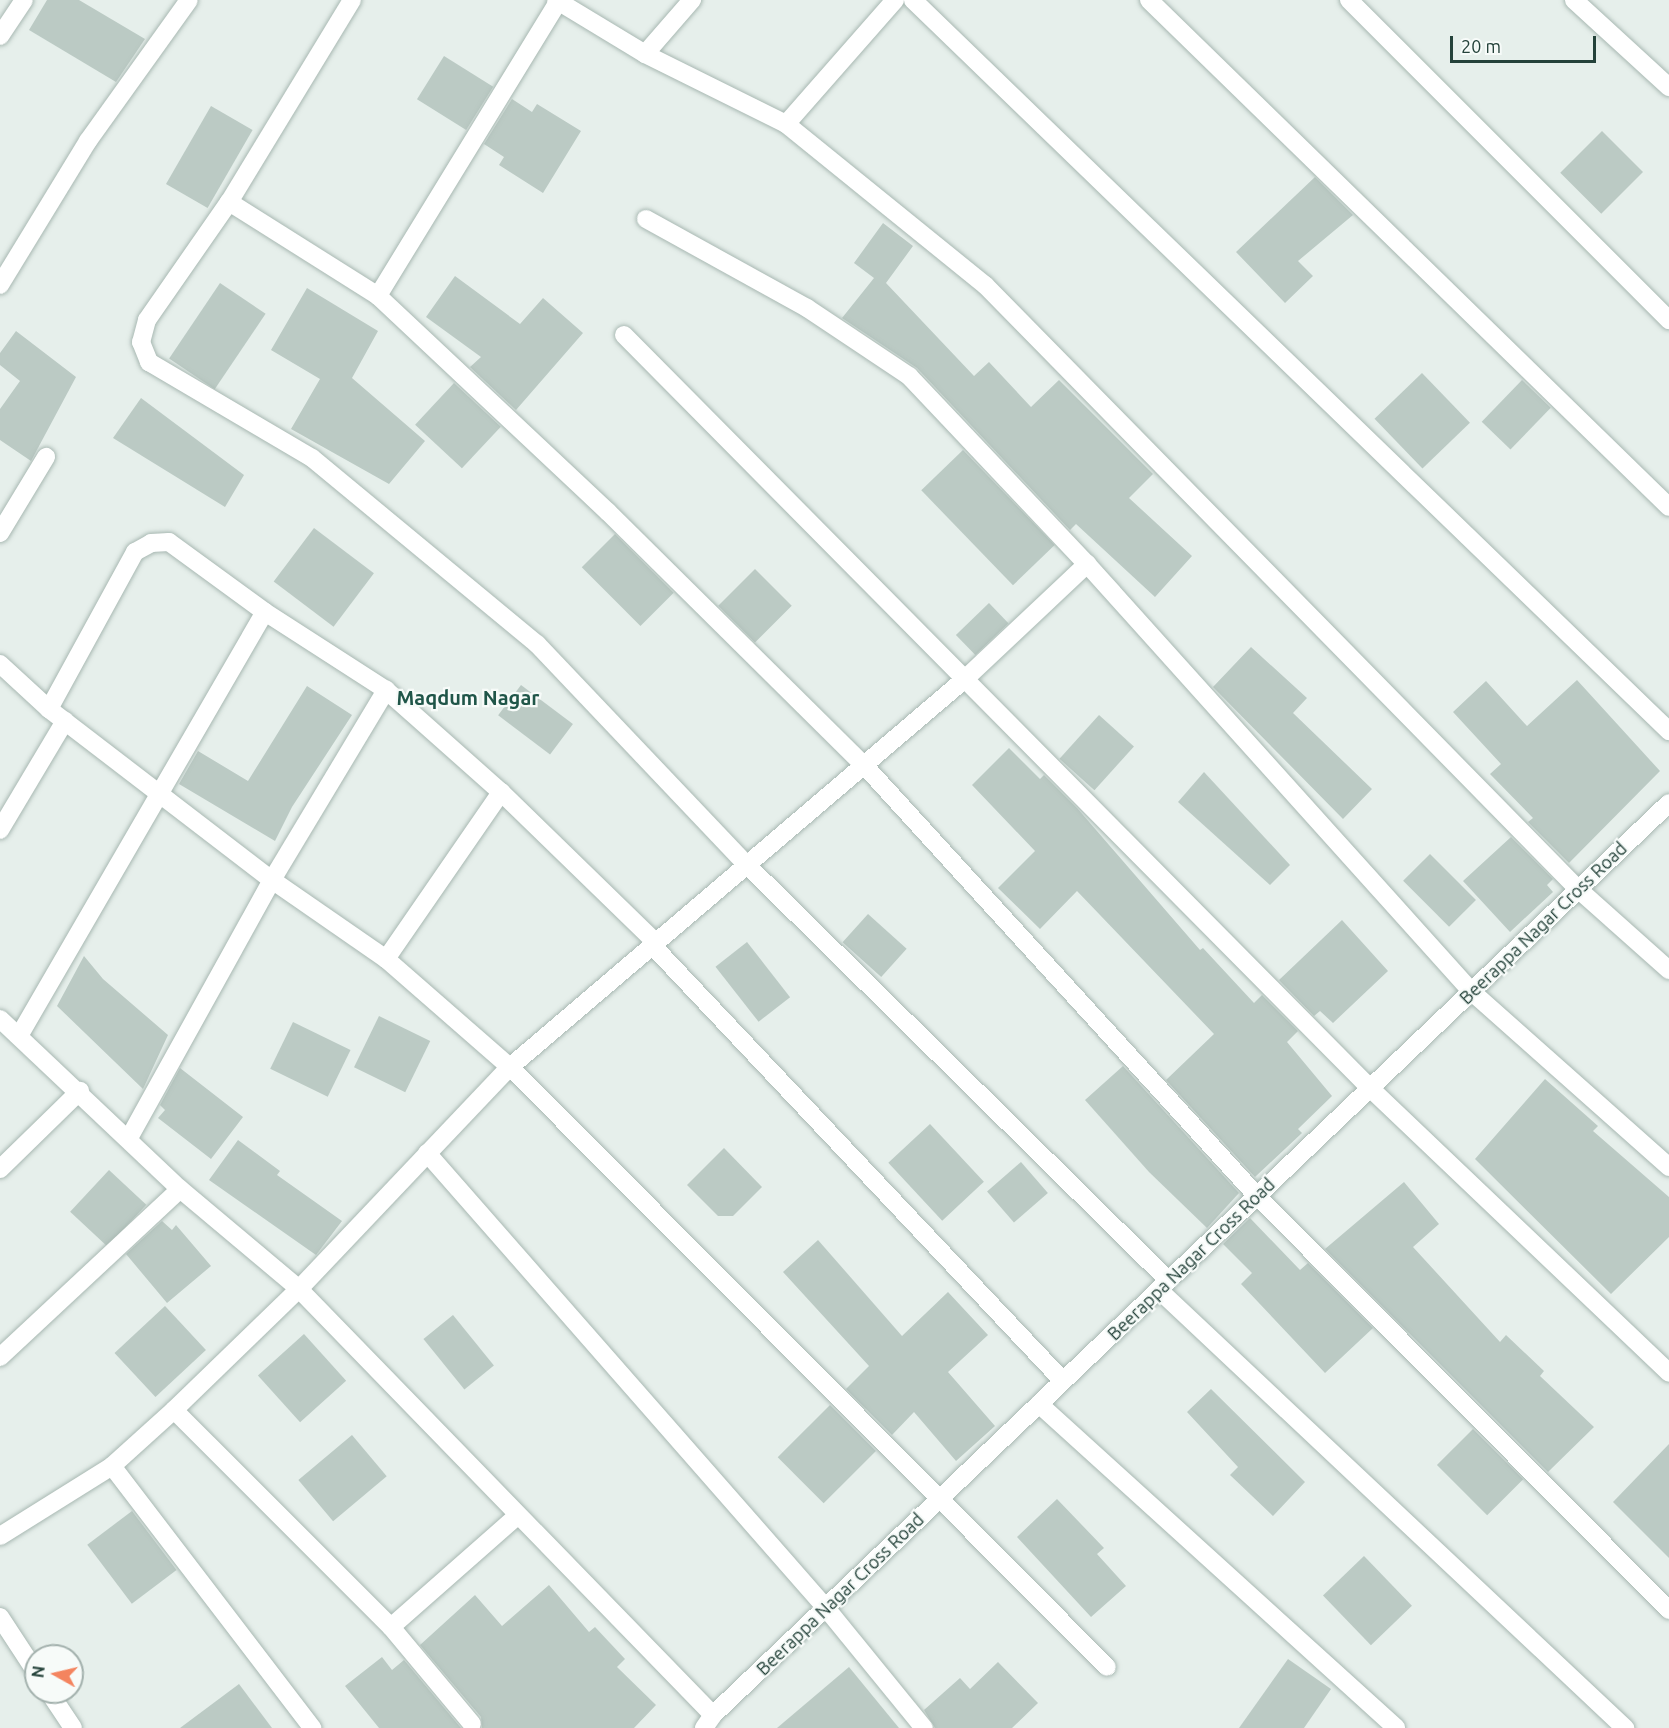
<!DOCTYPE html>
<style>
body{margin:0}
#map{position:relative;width:1669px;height:1728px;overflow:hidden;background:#e6efeb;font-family:Ubuntu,sans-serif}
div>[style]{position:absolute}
.building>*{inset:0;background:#bbcac4;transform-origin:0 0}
.roads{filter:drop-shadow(0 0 2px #a8b8b2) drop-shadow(0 0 2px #a8b8b2)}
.minor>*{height:18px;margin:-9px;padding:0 9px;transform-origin:9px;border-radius:9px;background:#fff}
span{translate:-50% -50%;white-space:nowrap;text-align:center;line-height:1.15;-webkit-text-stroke:4.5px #f7fbf9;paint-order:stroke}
.street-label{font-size:18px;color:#24423a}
.neighbourhood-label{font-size:20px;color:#1f5548;font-weight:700}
.north{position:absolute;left:24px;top:1644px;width:60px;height:60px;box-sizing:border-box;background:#f7fbf9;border:2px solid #a3b1ad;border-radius:50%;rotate:278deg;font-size:16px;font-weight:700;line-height:24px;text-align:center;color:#24423a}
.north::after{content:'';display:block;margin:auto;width:21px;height:27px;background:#f4845f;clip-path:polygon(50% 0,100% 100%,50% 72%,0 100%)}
.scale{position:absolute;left:1450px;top:36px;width:146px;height:27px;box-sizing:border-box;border:3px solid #24423a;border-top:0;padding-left:8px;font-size:18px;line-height:21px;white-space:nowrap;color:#24423a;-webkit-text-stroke:4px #f7fbf9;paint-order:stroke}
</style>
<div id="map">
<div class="building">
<div style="clip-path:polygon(47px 0,79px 0,145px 39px,116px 82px,29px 30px)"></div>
<div style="left:444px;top:56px;width:58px;height:51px;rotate:32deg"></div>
<div style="clip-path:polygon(512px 99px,532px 112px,537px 104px,581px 131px,543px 193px,499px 165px,504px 157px,484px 144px)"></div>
<div style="left:211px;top:106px;width:48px;height:90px;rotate:30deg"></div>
<div style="left:1602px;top:131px;width:58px;height:59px;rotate:45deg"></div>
<div style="clip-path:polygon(1315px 177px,1353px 215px,1298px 261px,1313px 276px,1285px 303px,1236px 252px)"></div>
<div style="clip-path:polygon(883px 223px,913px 246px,886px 283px,974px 376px,989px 362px,1031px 407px,1059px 380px,1153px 474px,1129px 498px,1192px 556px,1155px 597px,1076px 524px,1070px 530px,917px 368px,842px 318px,874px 278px,854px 263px)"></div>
<div style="clip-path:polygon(455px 276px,520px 324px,543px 298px,583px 333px,516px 410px,470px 367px,481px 357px,426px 317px)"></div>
<div style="left:220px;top:283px;width:55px;height:91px;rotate:34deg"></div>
<div style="clip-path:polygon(307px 288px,378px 331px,352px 378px,425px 441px,389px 484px,291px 429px,320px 379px,271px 350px)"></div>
<div style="clip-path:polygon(16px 331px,76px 377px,31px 461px,0 440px,0 409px,20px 381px,0 365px,0 353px)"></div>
<div style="left:1422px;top:373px;width:69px;height:66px;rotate:46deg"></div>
<div style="left:1522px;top:380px;width:40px;height:58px;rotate:44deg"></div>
<div style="left:454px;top:383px;width:64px;height:57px;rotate:43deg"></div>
<div style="clip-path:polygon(141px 398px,244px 475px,225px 507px,113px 438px)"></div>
<div style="left:963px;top:450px;width:132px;height:58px;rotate:46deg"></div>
<div style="left:314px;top:528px;width:75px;height:67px;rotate:37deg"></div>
<div style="left:615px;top:534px;width:83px;height:47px;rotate:45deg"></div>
<div style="left:755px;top:569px;width:52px;height:52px;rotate:45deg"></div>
<div style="left:989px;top:603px;width:28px;height:46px;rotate:46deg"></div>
<div style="clip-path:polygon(1251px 647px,1307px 698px,1293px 713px,1372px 789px,1343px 819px,1213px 687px)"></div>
<div style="clip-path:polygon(1577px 680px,1660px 771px,1569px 863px,1528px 822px,1533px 818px,1490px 774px,1501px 764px,1453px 712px,1486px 681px,1527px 726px)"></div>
<div style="left:521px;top:685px;width:65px;height:38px;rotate:37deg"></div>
<div style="clip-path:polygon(307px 686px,352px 715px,292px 807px,275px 841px,179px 784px,198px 751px,248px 781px)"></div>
<div style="left:1099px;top:715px;width:47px;height:59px;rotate:42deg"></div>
<div style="clip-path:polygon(1009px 748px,1040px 779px,1044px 775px,1077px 808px,1200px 950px,1203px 948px,1254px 1003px,1262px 995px,1298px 1031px,1287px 1042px,1332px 1096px,1298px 1129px,1302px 1133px,1255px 1177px,1166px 1080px,1214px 1034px,1077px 891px,1040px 929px,998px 888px,1035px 851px,972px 785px)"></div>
<div style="clip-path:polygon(1204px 772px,1290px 865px,1270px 885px,1178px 802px)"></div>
<div style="clip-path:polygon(1511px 837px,1553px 879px,1547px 885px,1553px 892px,1510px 932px,1463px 881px)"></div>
<div style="left:1430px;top:854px;width:65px;height:38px;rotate:45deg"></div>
<div style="left:868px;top:914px;width:52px;height:38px;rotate:42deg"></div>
<div style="clip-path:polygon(1342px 920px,1388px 971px,1333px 1023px,1320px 1011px,1314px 1016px,1279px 980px)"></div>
<div style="left:747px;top:942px;width:70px;height:40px;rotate:52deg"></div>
<div style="clip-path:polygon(84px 956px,103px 979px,168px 1035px,143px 1089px,57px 1006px)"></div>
<div style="left:379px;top:1016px;width:57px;height:57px;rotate:26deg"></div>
<div style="left:293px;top:1022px;width:64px;height:52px;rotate:26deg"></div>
<div style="clip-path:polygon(1123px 1066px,1239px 1193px,1207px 1228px,1149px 1172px,1085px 1100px)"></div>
<div style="clip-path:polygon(180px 1068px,243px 1117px,211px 1159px,158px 1118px,165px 1110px,160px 1105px)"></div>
<div style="clip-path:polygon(1545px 1079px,1598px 1126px,1593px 1131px,1669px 1197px,1669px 1237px,1611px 1294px,1475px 1159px)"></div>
<div style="left:930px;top:1124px;width:79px;height:57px;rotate:47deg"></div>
<div style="clip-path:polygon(238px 1140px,280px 1171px,277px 1175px,342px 1221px,316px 1255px,209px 1180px)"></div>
<div style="clip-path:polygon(724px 1148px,762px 1187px,733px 1216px,718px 1216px,687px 1185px)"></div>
<div style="left:1021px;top:1162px;width:41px;height:45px;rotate:49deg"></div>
<div style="left:109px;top:1170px;width:51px;height:57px;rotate:43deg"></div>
<div style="clip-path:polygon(1404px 1182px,1439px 1224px,1413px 1247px,1500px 1342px,1506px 1335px,1544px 1371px,1540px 1376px,1594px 1427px,1548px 1472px,1325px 1249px)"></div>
<div style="clip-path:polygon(1250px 1218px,1300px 1270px,1308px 1263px,1373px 1328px,1325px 1373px,1241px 1284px,1252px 1273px,1223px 1244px)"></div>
<div style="clip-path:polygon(162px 1221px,172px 1230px,176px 1225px,211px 1266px,167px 1303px,126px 1254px)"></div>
<div style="clip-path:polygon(818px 1240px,902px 1336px,948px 1292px,988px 1335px,948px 1372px,995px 1426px,956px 1461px,914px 1412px,892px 1435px,846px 1389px,869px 1366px,783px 1272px)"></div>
<div style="left:165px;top:1306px;width:60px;height:69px;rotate:47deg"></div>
<div style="left:453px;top:1315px;width:65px;height:38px;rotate:51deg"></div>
<div style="left:304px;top:1334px;width:63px;height:62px;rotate:48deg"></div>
<div style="clip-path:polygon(1211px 1389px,1305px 1482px,1273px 1516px,1230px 1475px,1238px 1467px,1187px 1412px)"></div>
<div style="left:830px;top:1405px;width:65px;height:74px;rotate:45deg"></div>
<div style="left:1473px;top:1429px;width:71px;height:51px;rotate:45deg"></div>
<div style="left:352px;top:1435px;width:54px;height:70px;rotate:50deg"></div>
<div style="clip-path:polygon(1669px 1444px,1669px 1558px,1613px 1502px)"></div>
<div style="clip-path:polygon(1057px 1499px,1104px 1548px,1097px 1554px,1126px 1586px,1091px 1617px,1017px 1537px)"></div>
<div style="left:132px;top:1511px;width:74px;height:56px;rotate:53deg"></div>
<div style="left:1364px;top:1556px;width:69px;height:57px;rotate:46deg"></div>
<div style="clip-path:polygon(549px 1585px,589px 1632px,595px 1627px,625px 1659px,617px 1667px,656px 1705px,634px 1728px,482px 1728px,481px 1717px,420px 1645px,475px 1595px,502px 1626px)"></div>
<div style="clip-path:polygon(382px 1657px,392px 1670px,404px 1660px,461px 1728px,379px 1728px,345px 1686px)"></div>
<div style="clip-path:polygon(1288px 1659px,1331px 1689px,1304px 1728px,1239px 1728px)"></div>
<div style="clip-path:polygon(998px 1662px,1038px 1703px,1012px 1728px,935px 1728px,924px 1710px,960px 1678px,970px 1689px)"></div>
<div style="clip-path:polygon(849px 1667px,899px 1728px,777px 1728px)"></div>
<div style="clip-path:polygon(239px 1684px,272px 1728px,180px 1728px)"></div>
</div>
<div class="roads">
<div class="minor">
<div style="left:352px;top:0;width:237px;rotate:121.3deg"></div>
<div style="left:229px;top:202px;width:144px;rotate:124.8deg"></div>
<div style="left:147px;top:320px;width:23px;rotate:105deg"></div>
<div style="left:141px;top:342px;width:22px;rotate:68deg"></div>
<div style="left:149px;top:362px;width:189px;rotate:30.5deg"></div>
<div style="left:312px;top:458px;width:292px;rotate:39.6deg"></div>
<div style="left:537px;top:644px;width:303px;rotate:46.5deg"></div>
<div style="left:746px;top:864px;width:593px;rotate:44.59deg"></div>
<div style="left:556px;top:0;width:104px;rotate:31.2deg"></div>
<div style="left:645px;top:54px;width:157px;rotate:26.4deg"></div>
<div style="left:895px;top:0;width:165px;rotate:131.3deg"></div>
<div style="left:786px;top:124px;width:256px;rotate:39deg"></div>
<div style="left:985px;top:285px;width:846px;rotate:45.53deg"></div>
<div style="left:1578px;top:889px;width:122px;rotate:41.7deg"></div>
<div style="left:913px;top:0;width:1052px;rotate:44.04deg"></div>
<div style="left:1149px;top:0;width:726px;rotate:44.27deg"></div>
<div style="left:1349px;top:0;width:453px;rotate:45deg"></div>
<div style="left:1574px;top:0;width:129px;rotate:42.5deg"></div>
<div style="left:558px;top:2px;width:345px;rotate:121.5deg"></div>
<div style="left:378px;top:296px;width:316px;rotate:43.2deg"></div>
<div style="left:608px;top:512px;width:360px;rotate:44.7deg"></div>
<div style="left:864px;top:765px;width:583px;rotate:47.64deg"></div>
<div style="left:1257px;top:1196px;width:584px;rotate:45.14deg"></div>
<div style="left:0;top:36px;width:43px;rotate:-56.3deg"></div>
<div style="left:645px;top:54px;width:72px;rotate:-49deg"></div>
<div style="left:229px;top:202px;width:176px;rotate:32.2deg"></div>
<div style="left:646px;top:219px;width:184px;rotate:28.9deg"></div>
<div style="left:807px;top:308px;width:123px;rotate:33.7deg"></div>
<div style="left:909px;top:376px;width:259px;rotate:46.6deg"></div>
<div style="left:1087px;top:564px;width:574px;rotate:48.04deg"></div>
<div style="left:1471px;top:991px;width:265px;rotate:41.6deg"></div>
<div style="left:0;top:285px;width:169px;rotate:-58.6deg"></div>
<div style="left:88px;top:141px;width:173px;rotate:-54.4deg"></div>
<div style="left:624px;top:335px;width:1060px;rotate:45.27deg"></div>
<div style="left:1370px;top:1088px;width:413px;rotate:43.6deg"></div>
<div style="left:0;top:533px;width:89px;rotate:-58.8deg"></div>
<div style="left:0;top:664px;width:67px;rotate:42.6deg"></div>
<div style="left:49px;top:709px;width:281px;rotate:37.5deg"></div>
<div style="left:272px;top:880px;width:139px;rotate:34.7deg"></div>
<div style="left:386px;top:959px;width:164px;rotate:41.1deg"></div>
<div style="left:510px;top:1067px;width:846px;rotate:45.14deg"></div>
<div style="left:49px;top:709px;width:179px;rotate:-61.3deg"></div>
<div style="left:135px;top:552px;width:18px;rotate:-29deg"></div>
<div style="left:151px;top:543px;width:18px;rotate:-3deg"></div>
<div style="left:169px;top:542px;width:119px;rotate:36.1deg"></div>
<div style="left:265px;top:612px;width:144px;rotate:32.8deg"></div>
<div style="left:386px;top:690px;width:154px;rotate:41.6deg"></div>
<div style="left:501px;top:792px;width:215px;rotate:44.2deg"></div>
<div style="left:0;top:830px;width:127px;rotate:-59.2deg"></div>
<div style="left:652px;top:945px;width:599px;rotate:46.69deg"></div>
<div style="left:386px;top:959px;width:203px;rotate:-55.4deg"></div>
<div style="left:0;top:1019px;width:248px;rotate:43.4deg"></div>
<div style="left:180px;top:1189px;width:155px;rotate:40deg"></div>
<div style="left:299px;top:1289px;width:594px;rotate:45.82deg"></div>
<div style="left:713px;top:1715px;width:16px;rotate:125deg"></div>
<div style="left:19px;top:1036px;width:490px;rotate:-59.9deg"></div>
<div style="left:129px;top:1138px;width:295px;rotate:-61deg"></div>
<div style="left:272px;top:880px;width:222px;rotate:-59deg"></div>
<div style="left:427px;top:1153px;width:605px;rotate:48.75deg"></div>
<div style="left:826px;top:1608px;width:155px;rotate:50.8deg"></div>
<div style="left:0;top:1169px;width:112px;rotate:-44.3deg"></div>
<div style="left:1159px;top:1290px;width:640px;rotate:43.23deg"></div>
<div style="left:0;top:1357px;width:246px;rotate:-43deg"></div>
<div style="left:1039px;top:1404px;width:482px;rotate:42.2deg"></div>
<div style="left:174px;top:1410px;width:307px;rotate:45deg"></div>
<div style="left:391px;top:1627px;width:168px;rotate:-41.4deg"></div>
<div style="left:112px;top:1466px;width:330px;rotate:52.6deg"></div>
<div style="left:0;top:1536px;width:132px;rotate:-32deg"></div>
<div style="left:112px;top:1466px;width:84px;rotate:-42.1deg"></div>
<div style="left:174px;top:1410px;width:174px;rotate:-44.1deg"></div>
<div style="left:299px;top:1289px;width:306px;rotate:-46.5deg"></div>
<div style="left:510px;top:1067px;width:598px;rotate:-40.46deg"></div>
<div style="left:965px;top:679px;width:168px;rotate:-43.3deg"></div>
<div style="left:0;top:1617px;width:66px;rotate:56.8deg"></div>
<div style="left:391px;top:1627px;width:126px;rotate:50.1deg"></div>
<div style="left:49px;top:1692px;width:43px;rotate:56.3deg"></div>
<div style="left:713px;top:1715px;width:1321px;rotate:-43.65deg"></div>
</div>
</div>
<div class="street-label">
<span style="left:1543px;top:923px;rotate:-44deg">Beerappa Nagar Cross Road</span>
<span style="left:1191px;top:1259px;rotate:-44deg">Beerappa Nagar Cross Road</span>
<span style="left:840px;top:1594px;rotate:-44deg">Beerappa Nagar Cross Road</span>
</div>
<div class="neighbourhood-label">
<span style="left:468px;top:697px">Maqdum Nagar</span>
</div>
<div class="north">N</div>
<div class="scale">20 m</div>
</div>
